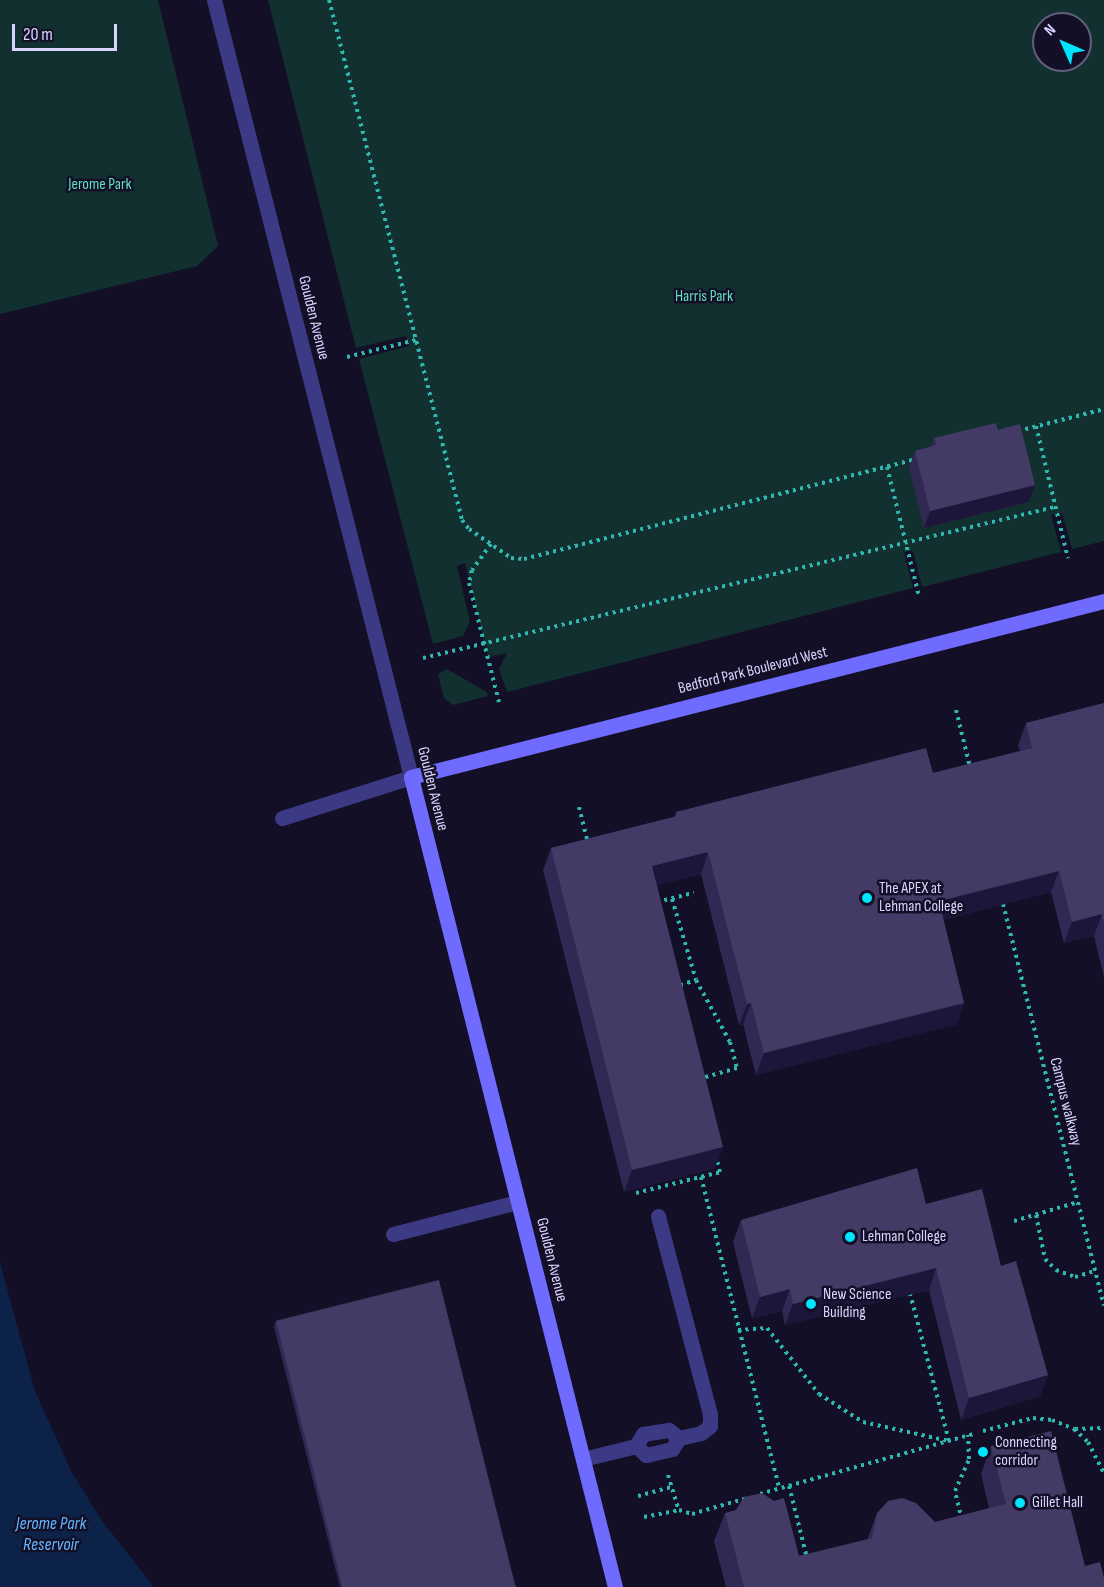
<!DOCTYPE html>
<style>
body{margin:0}
#map{position:relative;width:1104px;height:1587px;overflow:hidden;background:#130f26;font-family:"Sofia Sans Condensed",sans-serif}
div>[style]{position:absolute}
.green>*{inset:0;background:#12302f}
.water>*{inset:0;background:#0c2248}
.path>*{height:4px;margin-top:-2px;transform-origin:0;background:repeating-linear-gradient(90deg,#2fb8b0 0 3px,transparent 0 7.5px)}
.lane>*{height:15px;margin:-7.5px;padding:0 7.5px;transform-origin:7.5px;border-radius:7.5px;background:#3d3a85}
.street>*{height:15px;margin:-7.5px;padding:0 7.5px;transform-origin:7.5px;border-radius:7.5px;background:#3d3a85}
.secondary>*{height:15px;margin:-7.5px;padding:0 7.5px;transform-origin:7.5px;border-radius:7.5px;background:#6f6bff}
.wall>*{inset:0;background:#312854}
.shaded-wall>*{inset:0;background:#1d163a}
.building>*{inset:0;background:#433a66;transform-origin:0 0}
.dots>*{width:16px;height:16px;translate:-50% -50%;box-sizing:border-box;border:3px solid #130f26;border-radius:50%}
span{translate:-50% -50%;white-space:nowrap;text-align:center;line-height:1.15;-webkit-text-stroke:5px #130f26;paint-order:stroke}
.park-label{font-size:16px;color:#5fe0c0}
.street-label{font-size:16px;color:#d9d4ff}
.poi-label{font-size:16px;color:#d9d4ff}
.left{translate:0 -50%;text-align:left}
.water-label{font-size:18px;color:#62b6ff;font-style:italic}
.north{position:absolute;left:1032px;top:12px;width:60px;height:60px;box-sizing:border-box;background:#130f26;border:2px solid #625e7d;border-radius:50%;rotate:315deg;font-size:16px;font-weight:700;line-height:24px;text-align:center;color:#d9d4ff}
.north::after{content:'';display:block;margin:auto;width:21px;height:27px;background:#00e5ff;clip-path:polygon(50% 0,100% 100%,50% 72%,0 100%)}
.scale{position:absolute;left:12px;top:24px;width:105px;height:27px;box-sizing:border-box;border:3px solid #d9d4ff;border-top:0;padding-left:8px;font-size:18px;line-height:21px;white-space:nowrap;color:#d9d4ff;-webkit-text-stroke:4px #130f26;paint-order:stroke}
</style>
<div id="map">
<div class="green">
<div style="clip-path:polygon(0 0,158px 0,218px 246px,197px 266px,0 314px)"></div>
<div style="clip-path:polygon(evenodd,268px 0,1104px 0,1104px 541px,1072px 549px,1062px 513px,1051px 515px,1061px 552px,922px 587px,913px 551px,908px 551px,904px 553px,913px 588px,507px 692px,499px 669px,507px 653px,488px 657px,465px 563px,457px 566px,470px 622px,463px 636px,433px 644px,359px 359px,409px 346px,406px 336px,356px 348px,268px 0,1044px 24px,1080px 24px,1080px 60px,1044px 60px,1044px 24px)"></div>
<div style="clip-path:polygon(447px 669px,487px 692px,488px 696px,453px 705px,444px 698px,438px 674px)"></div>
</div>
<div class="water">
<div style="clip-path:polygon(0 1263px,35px 1391px,72px 1473px,103px 1522px,154px 1587px,0 1587px)"></div>
</div>
<div class="path">
<div style="left:329px;top:0;width:537px;rotate:75.65deg"></div>
<div style="left:462px;top:520px;width:11px;rotate:52deg"></div>
<div style="left:469px;top:529px;width:51px;rotate:34.6deg"></div>
<div style="left:511px;top:558px;width:13px;rotate:4deg"></div>
<div style="left:524px;top:559px;width:404px;rotate:-14.3deg"></div>
<div style="left:347px;top:357px;width:71px;rotate:-13.8deg"></div>
<div style="left:1036px;top:426px;width:136px;rotate:76.4deg"></div>
<div style="left:1018px;top:431px;width:89px;rotate:-14.3deg"></div>
<div style="left:887px;top:467px;width:133px;rotate:76.1deg"></div>
<div style="left:491px;top:544px;width:32px;rotate:126deg"></div>
<div style="left:472px;top:570px;width:13px;rotate:103deg"></div>
<div style="left:469px;top:583px;width:123px;rotate:75.9deg"></div>
<div style="left:423px;top:658px;width:650px;rotate:-13.44deg"></div>
<div style="left:956px;top:710px;width:59px;rotate:76.2deg"></div>
<div style="left:579px;top:807px;width:36px;rotate:76deg"></div>
<div style="left:672px;top:899px;width:84px;rotate:73.5deg"></div>
<div style="left:696px;top:980px;width:71px;rotate:61.3deg"></div>
<div style="left:730px;top:1042px;width:27px;rotate:75deg"></div>
<div style="left:737px;top:1068px;width:35px;rotate:164deg"></div>
<div style="left:657px;top:902px;width:38px;rotate:-14deg"></div>
<div style="left:1003px;top:904px;width:414px;rotate:75.9deg"></div>
<div style="left:680px;top:985px;width:17px;rotate:-17deg"></div>
<div style="left:701px;top:1177px;width:321px;rotate:75.9deg"></div>
<div style="left:636px;top:1193px;width:87px;rotate:-14deg"></div>
<div style="left:720px;top:1172px;width:16px;rotate:-105deg"></div>
<div style="left:1036px;top:1215px;width:45px;rotate:78.4deg"></div>
<div style="left:1045px;top:1259px;width:16px;rotate:45deg"></div>
<div style="left:1056px;top:1270px;width:20px;rotate:20deg"></div>
<div style="left:1075px;top:1277px;width:21px;rotate:-17deg"></div>
<div style="left:1014px;top:1221px;width:67px;rotate:-16.5deg"></div>
<div style="left:738px;top:1330px;width:29px;rotate:-4deg"></div>
<div style="left:767px;top:1328px;width:84px;rotate:51.8deg"></div>
<div style="left:819px;top:1394px;width:52px;rotate:32.5deg"></div>
<div style="left:863px;top:1422px;width:88px;rotate:12.5deg"></div>
<div style="left:949px;top:1441px;width:156px;rotate:-104.8deg"></div>
<div style="left:1075px;top:1429px;width:29px;rotate:-2deg"></div>
<div style="left:983px;top:1431px;width:52px;rotate:-14.6deg"></div>
<div style="left:1033px;top:1418px;width:19px;rotate:6deg"></div>
<div style="left:1052px;top:1420px;width:24px;rotate:22deg"></div>
<div style="left:1074px;top:1429px;width:19px;rotate:43deg"></div>
<div style="left:1088px;top:1442px;width:35px;rotate:63deg"></div>
<div style="left:668px;top:1475px;width:37px;rotate:73deg"></div>
<div style="left:789px;top:1486px;width:74px;rotate:76deg"></div>
<div style="left:760px;top:1494px;width:221px;rotate:-15.7deg"></div>
<div style="left:638px;top:1496px;width:35px;rotate:-15deg"></div>
<div style="left:644px;top:1517px;width:36px;rotate:-11deg"></div>
<div style="left:679px;top:1510px;width:14px;rotate:17deg"></div>
<div style="left:692px;top:1514px;width:57px;rotate:-16.2deg"></div>
<div style="left:962px;top:1520px;width:30px;rotate:-104deg"></div>
<div style="left:955px;top:1491px;width:35px;rotate:-66deg"></div>
<div style="left:969px;top:1459px;width:24px;rotate:-92deg"></div>
</div>
<div class="lane">
<div style="left:282px;top:818px;width:135px;rotate:-17.6deg"></div>
<div style="left:658px;top:1216px;width:205px;rotate:75.3deg"></div>
<div style="left:710px;top:1414px;width:12px;rotate:90deg"></div>
<div style="left:710px;top:1426px;width:11px;rotate:142deg"></div>
<div style="left:701px;top:1433px;width:23px;rotate:167deg"></div>
<div style="left:393px;top:1234px;width:129px;rotate:-14.4deg"></div>
<div style="left:583px;top:1459px;width:55px;rotate:-13.8deg"></div>
<div style="left:636px;top:1446px;width:14px;rotate:-60deg"></div>
<div style="left:643px;top:1434px;width:26px;rotate:-9deg"></div>
<div style="left:669px;top:1430px;width:13px;rotate:39deg"></div>
<div style="left:679px;top:1438px;width:13px;rotate:122deg"></div>
<div style="left:672px;top:1449px;width:27px;rotate:167deg"></div>
<div style="left:646px;top:1455px;width:13px;rotate:-138deg"></div>
</div>
<div class="street">
<div style="left:214px;top:0;width:802px;rotate:75.77deg"></div>
</div>
<div class="secondary">
<div style="left:615px;top:1587px;width:835px;rotate:-104.14deg"></div>
<div style="left:411px;top:777px;width:715px;rotate:-14.25deg"></div>
</div>
<div class="wall">
<div style="clip-path:polygon(998px 430px,1035px 485px,1029px 502px,924px 528px,909px 468px,915px 451px,931px 447px,934px 438px)"></div>
<div style="clip-path:polygon(1104px 703px,1104px 977px,1094px 936px,1064px 943px,1051px 892px,943px 920px,964px 1003px,957px 1024px,756px 1075px,743px 1024px,739px 1025px,701px 874px,657px 885px,715px 1168px,624px 1192px,543px 870px,551px 848px,674px 817px,676px 812px,933px 773px,1020px 751px,1018px 745px,1026px 723px)"></div>
<div style="clip-path:polygon(926px 1204px,1001px 1266px,1048px 1375px,1040px 1396px,961px 1420px,929px 1290px,785px 1325px,782px 1311px,752px 1318px,733px 1242px,741px 1220px)"></div>
<div style="clip-path:polygon(276px 1321px,517px 1587px,340px 1587px,274px 1327px)"></div>
<div style="clip-path:polygon(991px 1446px,1085px 1566px,1104px 1587px,726px 1587px,714px 1541px,725px 1513px,799px 1556px,867px 1540px,877px 1513px,935px 1522px,989px 1508px,981px 1474px)"></div>
</div>
<div class="shaded-wall">
<div style="clip-path:polygon(1035px 485px,1029px 502px,924px 528px,930px 511px)"></div>
<div style="clip-path:polygon(708px 852px,701px 874px,644px 888px,652px 866px)"></div>
<div style="clip-path:polygon(1059px 871px,1051px 892px,931px 923px,939px 901px)"></div>
<div style="clip-path:polygon(1102px 914px,1094px 936px,1064px 943px,1072px 922px)"></div>
<div style="clip-path:polygon(751px 1003px,743px 1024px,739px 1025px,747px 1004px)"></div>
<div style="clip-path:polygon(964px 1003px,957px 1024px,756px 1075px,764px 1053px)"></div>
<div style="clip-path:polygon(723px 1147px,715px 1168px,624px 1192px,632px 1170px)"></div>
<div style="clip-path:polygon(936px 1268px,929px 1290px,785px 1325px,793px 1304px)"></div>
<div style="clip-path:polygon(790px 1289px,782px 1311px,752px 1318px,760px 1297px)"></div>
<div style="clip-path:polygon(1048px 1375px,1040px 1396px,961px 1420px,969px 1398px)"></div>
</div>
<div class="building">
<div style="clip-path:polygon(996px 423px,998px 430px,1020px 424px,1035px 485px,930px 511px,915px 451px,936px 445px,934px 438px)"></div>
<div style="clip-path:polygon(1104px 703px,1104px 924px,1102px 914px,1072px 922px,1059px 871px,939px 901px,964px 1003px,764px 1053px,751px 1003px,747px 1004px,708px 852px,652px 866px,723px 1147px,632px 1170px,551px 848px,677px 816px,676px 812px,926px 748px,933px 773px,1032px 748px,1026px 723px)"></div>
<div style="clip-path:polygon(917px 1168px,926px 1204px,982px 1189px,1001px 1266px,1016px 1261px,1048px 1375px,969px 1398px,936px 1268px,793px 1304px,790px 1289px,760px 1297px,741px 1220px)"></div>
<div style="left:439px;top:1280px;width:317px;height:168px;rotate:76deg"></div>
<div style="clip-path:polygon(1051px 1431px,1085px 1566px,1100px 1562px,1104px 1578px,1104px 1587px,744px 1587px,725px 1513px,736px 1510px,744px 1497px,762px 1493px,774px 1501px,784px 1498px,799px 1556px,872px 1538px,877px 1513px,888px 1501px,902px 1498px,916px 1503px,935px 1522px,1006px 1504px,991px 1446px)"></div>
</div>
<div class="dots">
<div style="left:867px;top:898px;background:#00e5ff"></div>
<div style="left:850px;top:1237px;background:#00e5ff"></div>
<div style="left:811px;top:1304px;background:#00e5ff"></div>
<div style="left:983px;top:1452px;background:#00e5ff"></div>
<div style="left:1020px;top:1503px;background:#00e5ff"></div>
</div>
<div class="park-label">
<span style="left:100px;top:185px">Jerome Park</span>
<span style="left:704px;top:297px">Harris Park</span>
</div>
<div class="street-label">
<span style="left:313px;top:318px;rotate:76deg">Goulden Avenue</span>
<span style="left:753px;top:671px;rotate:-14deg">Bedford Park Boulevard West</span>
<span style="left:432px;top:789px;rotate:76deg">Goulden Avenue</span>
<span style="left:1065px;top:1102px;rotate:76deg">Campus walkway</span>
<span style="left:551px;top:1260px;rotate:76deg">Goulden Avenue</span>
</div>
<div class="poi-label">
<span class="left" style="left:879px;top:898px">The APEX at<br>Lehman College</span>
<span class="left" style="left:862px;top:1237px">Lehman College</span>
<span class="left" style="left:823px;top:1304px">New Science<br>Building</span>
<span class="left" style="left:995px;top:1452px">Connecting<br>corridor</span>
<span class="left" style="left:1032px;top:1503px">Gillet Hall</span>
</div>
<div class="water-label">
<span style="left:51px;top:1535px">Jerome Park<br>Reservoir</span>
</div>
<div class="north">N</div>
<div class="scale">20 m</div>
</div>
